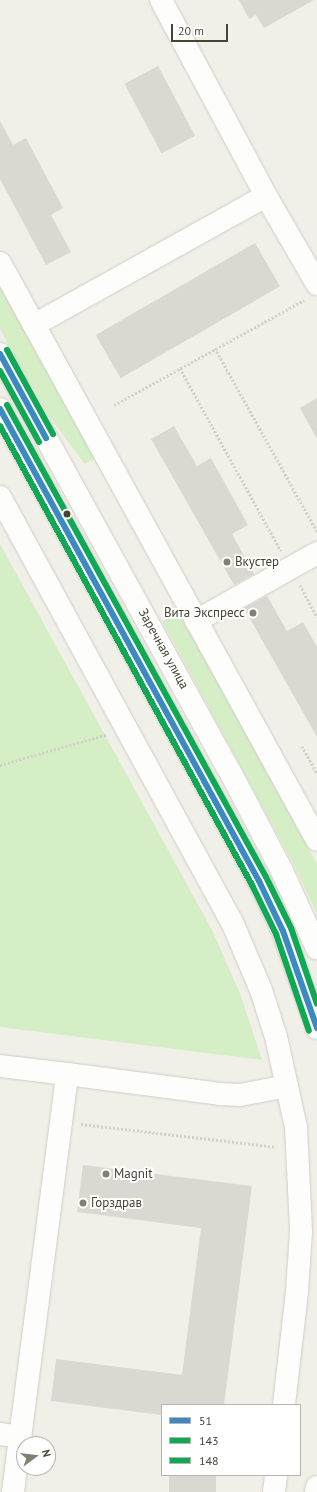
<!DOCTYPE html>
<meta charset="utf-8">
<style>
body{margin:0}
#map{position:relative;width:317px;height:1492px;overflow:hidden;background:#f0f0e8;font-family:"PT Sans",sans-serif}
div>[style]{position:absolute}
.green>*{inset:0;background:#d5eec6}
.building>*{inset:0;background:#dad9d1;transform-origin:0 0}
.path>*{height:2.5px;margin-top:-1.25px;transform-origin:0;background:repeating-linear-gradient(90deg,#d1d0c9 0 2px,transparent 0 4px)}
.roads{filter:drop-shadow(0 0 1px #cecec6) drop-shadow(0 0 1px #cecec6)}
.minor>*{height:22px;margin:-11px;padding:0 11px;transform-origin:11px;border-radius:11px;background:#fdfdfc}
.bus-1>*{height:6px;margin:-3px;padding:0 3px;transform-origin:3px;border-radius:3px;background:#3d8ac2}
.bus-2>*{height:6px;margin:-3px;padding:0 3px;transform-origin:3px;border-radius:3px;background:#10a855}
.bus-3>*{height:6px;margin:-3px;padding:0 3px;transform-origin:3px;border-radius:3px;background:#10a855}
.dots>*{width:11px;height:11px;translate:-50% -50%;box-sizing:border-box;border:2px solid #fff;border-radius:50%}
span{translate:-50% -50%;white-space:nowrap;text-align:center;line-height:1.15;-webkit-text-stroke:4px #fff;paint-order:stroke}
.poi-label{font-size:13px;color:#474434}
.left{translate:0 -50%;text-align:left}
.right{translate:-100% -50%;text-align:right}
.street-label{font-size:13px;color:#474434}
.legend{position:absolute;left:161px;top:1404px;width:140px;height:72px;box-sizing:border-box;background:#fff;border:1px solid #b5b4ae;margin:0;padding:5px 7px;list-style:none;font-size:12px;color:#474434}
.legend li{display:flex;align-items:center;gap:8px;height:20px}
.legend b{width:20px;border:1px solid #b5b4ae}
.north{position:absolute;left:16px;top:1436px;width:40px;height:40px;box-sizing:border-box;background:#fff;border:1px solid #b5b4ae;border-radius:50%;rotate:75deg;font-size:11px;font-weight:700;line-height:16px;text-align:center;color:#474434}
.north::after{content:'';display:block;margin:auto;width:14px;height:18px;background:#828073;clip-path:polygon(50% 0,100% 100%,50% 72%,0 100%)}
.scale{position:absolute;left:171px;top:24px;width:57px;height:18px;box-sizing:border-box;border:2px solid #474434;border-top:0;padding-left:5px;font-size:12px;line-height:14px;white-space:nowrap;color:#474434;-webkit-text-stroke:3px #fff;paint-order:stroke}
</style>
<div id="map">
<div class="green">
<div style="clip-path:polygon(0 287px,95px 459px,85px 464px,50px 418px,0 329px)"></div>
<div style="clip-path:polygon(0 544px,212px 930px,241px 996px,262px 1060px,0 1027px)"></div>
<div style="clip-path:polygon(179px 612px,317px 864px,317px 914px,293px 863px,162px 621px)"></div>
</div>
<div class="building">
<div style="clip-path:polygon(239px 0,314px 0,264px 28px,256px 15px,249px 19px)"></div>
<div style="left:158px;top:66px;width:79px;height:38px;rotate:62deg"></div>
<div style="clip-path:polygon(0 121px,13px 145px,26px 138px,63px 208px,51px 215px,71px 252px,46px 265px,0 179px)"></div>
<div style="left:255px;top:243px;width:50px;height:184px;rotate:60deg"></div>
<div style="clip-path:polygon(317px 398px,317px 439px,300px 408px)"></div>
<div style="clip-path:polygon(174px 426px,197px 466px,211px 458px,248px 525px,232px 534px,254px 574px,234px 585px,151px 439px)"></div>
<div style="clip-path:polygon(267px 596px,287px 631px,303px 622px,317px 647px,317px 737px,244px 608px)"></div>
<div style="clip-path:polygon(83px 1165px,252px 1186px,224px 1405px,162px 1405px,162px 1415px,51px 1401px,56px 1359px,182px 1375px,201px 1228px,77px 1212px)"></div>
<div style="left:169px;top:1475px;width:47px;height:17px"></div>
</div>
<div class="path">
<div style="left:215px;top:348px;width:210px;rotate:60.9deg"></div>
<div style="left:180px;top:368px;width:209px;rotate:61.1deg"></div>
<div style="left:114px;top:405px;width:217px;rotate:-28.9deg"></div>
<div style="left:300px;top:585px;width:36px;rotate:62deg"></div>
<div style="left:302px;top:746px;width:31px;rotate:61deg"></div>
<div style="left:0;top:765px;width:112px;rotate:-16deg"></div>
<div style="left:81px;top:1124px;width:196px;rotate:6.7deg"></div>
</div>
<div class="roads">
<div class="minor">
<div style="left:161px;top:0;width:222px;rotate:61.8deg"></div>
<div style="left:266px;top:196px;width:102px;rotate:59.9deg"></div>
<div style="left:0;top:263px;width:658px;rotate:61.22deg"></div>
<div style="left:34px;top:325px;width:265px;rotate:-29.1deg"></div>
<div style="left:0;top:354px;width:473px;rotate:61.2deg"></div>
<div style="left:228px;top:768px;width:116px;rotate:62.3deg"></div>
<div style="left:282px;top:871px;width:85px;rotate:65.6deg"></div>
<div style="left:0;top:409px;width:538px;rotate:61.25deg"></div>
<div style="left:259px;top:881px;width:55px;rotate:64.4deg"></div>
<div style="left:283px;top:931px;width:103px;rotate:70.7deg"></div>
<div style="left:0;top:497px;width:484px;rotate:61.4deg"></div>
<div style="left:232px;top:922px;width:74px;rotate:66.9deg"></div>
<div style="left:261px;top:990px;width:49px;rotate:72.3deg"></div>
<div style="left:276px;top:1037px;width:92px;rotate:77.5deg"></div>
<div style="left:296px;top:1127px;width:104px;rotate:87.2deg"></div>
<div style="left:301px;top:1231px;width:61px;rotate:93.8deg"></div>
<div style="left:297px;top:1292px;width:114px;rotate:96.6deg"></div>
<div style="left:196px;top:621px;width:139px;rotate:-29.3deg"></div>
<div style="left:0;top:1066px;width:67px;rotate:6.8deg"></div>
<div style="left:0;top:1434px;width:21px;rotate:8deg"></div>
<div style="left:13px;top:1492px;width:421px;rotate:-82.6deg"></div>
<div style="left:67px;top:1074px;width:154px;rotate:7.4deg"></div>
<div style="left:220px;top:1094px;width:20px;rotate:3deg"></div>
<div style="left:240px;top:1095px;width:48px;rotate:-10.8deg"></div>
<div style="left:274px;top:1492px;width:17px;rotate:-83deg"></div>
<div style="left:316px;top:1492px;width:5px;rotate:-79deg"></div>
</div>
</div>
<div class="bus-1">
<div style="left:0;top:354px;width:96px;rotate:61.3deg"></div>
<div style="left:0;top:409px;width:538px;rotate:61.25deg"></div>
<div style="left:259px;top:881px;width:55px;rotate:64.4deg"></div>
<div style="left:283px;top:931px;width:103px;rotate:70.7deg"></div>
</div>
<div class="bus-2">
<div style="left:0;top:371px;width:81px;rotate:61.2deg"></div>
<div style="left:0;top:426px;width:524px;rotate:61.23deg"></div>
<div style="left:252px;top:885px;width:55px;rotate:63.9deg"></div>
<div style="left:276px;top:934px;width:102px;rotate:71.2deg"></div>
</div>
<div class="bus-3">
<div style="left:7px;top:350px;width:96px;rotate:61.3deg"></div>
<div style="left:7px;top:405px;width:538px;rotate:61.25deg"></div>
<div style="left:266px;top:877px;width:57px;rotate:63.9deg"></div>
<div style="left:291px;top:928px;width:80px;rotate:71.1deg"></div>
</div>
<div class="dots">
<div style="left:67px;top:514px;background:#474434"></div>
<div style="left:227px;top:562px;background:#828073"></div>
<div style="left:253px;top:613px;background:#828073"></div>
<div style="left:106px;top:1174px;background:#828073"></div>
<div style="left:83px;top:1203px;background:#828073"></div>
</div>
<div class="poi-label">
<span class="left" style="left:235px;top:562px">Вкустер</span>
<span class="right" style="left:245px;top:613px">Вита Экспресс</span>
<span class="left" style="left:114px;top:1174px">Magnit</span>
<span class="left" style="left:91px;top:1203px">Горздрав</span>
</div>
<div class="street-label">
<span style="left:163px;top:649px;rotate:61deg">Заречная улица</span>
</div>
<ul class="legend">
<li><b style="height:5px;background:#3d8ac2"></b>51</li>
<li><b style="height:5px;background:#10a855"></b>143</li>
<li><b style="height:5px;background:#10a855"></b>148</li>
</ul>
<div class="north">N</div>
<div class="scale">20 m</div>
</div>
